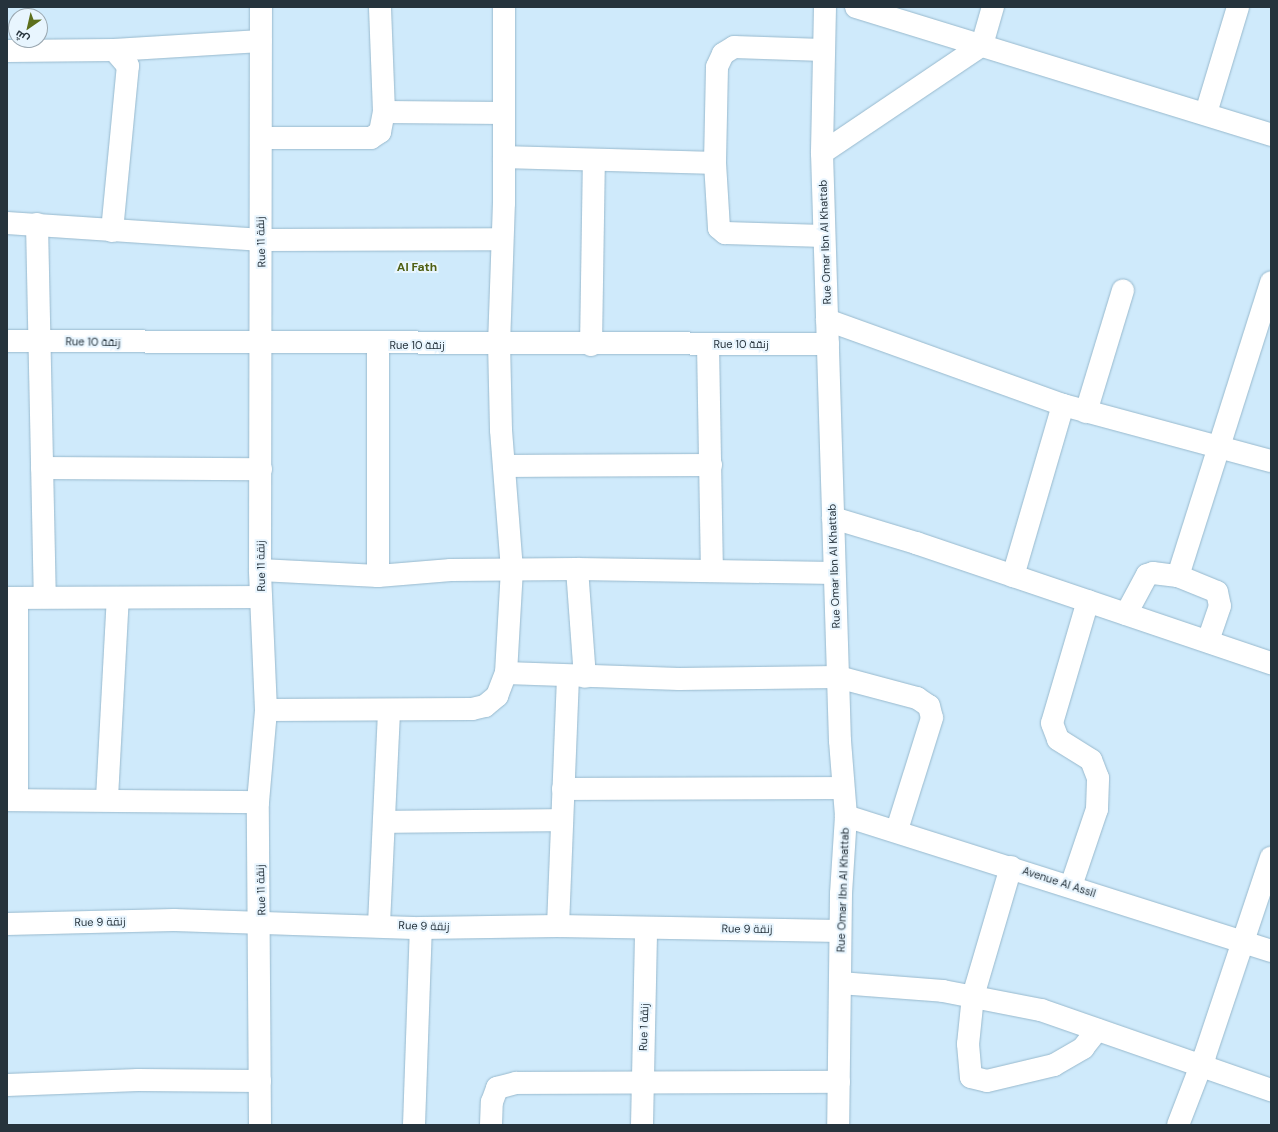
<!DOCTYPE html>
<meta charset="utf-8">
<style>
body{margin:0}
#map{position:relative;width:1278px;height:1132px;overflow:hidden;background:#cfeafb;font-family:"DM Sans",Cairo,sans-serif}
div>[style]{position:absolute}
.roads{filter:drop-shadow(0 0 1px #98b9cd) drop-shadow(0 0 1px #98b9cd)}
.minor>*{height:22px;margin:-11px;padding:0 11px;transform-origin:11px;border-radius:11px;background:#fff}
span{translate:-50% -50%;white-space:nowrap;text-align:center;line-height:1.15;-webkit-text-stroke:4px #e8f5fe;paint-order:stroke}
.street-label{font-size:11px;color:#26333c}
.neighbourhood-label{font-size:12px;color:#4f5f13;font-weight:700}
.frame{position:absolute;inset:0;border:8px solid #26333c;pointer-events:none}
.north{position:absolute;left:8px;top:8px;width:40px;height:40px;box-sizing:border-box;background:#e8f5fe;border:1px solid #9aa7b0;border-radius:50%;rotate:214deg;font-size:11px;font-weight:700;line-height:16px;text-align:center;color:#26333c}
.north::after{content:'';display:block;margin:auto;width:14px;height:18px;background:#5d6f1c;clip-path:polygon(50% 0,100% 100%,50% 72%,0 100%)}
</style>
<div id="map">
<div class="roads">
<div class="minor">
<div style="left:825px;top:7px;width:146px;rotate:91.2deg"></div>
<div style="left:822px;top:153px;width:588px;rotate:88.25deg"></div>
<div style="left:840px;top:741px;width:75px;rotate:85.4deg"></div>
<div style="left:846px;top:816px;width:78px;rotate:93.7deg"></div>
<div style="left:841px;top:894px;width:231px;rotate:90.7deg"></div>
<div style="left:856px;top:7px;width:434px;rotate:17.1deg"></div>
<div style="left:823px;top:50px;width:89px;rotate:-178.1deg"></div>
<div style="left:734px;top:47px;width:13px;rotate:148deg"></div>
<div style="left:723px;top:54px;width:14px;rotate:115deg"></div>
<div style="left:717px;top:67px;width:96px;rotate:91.2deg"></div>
<div style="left:715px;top:163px;width:65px;rotate:86.5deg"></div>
<div style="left:719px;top:228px;width:8px;rotate:40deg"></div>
<div style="left:725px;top:233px;width:99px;rotate:1.7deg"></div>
<div style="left:7px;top:51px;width:107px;rotate:-0.5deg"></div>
<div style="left:114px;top:50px;width:147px;rotate:-3.5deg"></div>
<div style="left:384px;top:112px;width:120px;rotate:0.5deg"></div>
<div style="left:1206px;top:113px;width:111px;rotate:-73.2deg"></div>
<div style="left:262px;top:138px;width:109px"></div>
<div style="left:371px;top:138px;width:11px;rotate:-34deg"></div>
<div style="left:380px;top:132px;width:20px;rotate:-79deg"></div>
<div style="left:384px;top:112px;width:105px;rotate:-92.2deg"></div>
<div style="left:822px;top:153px;width:193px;rotate:-34deg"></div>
<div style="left:982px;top:45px;width:40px;rotate:-74deg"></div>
<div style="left:504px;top:157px;width:211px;rotate:1.6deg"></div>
<div style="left:7px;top:223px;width:256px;rotate:3.8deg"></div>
<div style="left:262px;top:240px;width:239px;rotate:-0.2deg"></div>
<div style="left:37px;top:224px;width:372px;rotate:88.8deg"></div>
<div style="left:112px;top:231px;width:166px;rotate:-84.5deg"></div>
<div style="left:128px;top:66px;width:21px;rotate:-131deg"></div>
<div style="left:827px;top:320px;width:251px;rotate:19.8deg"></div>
<div style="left:1063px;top:405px;width:215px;rotate:15.1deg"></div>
<div style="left:7px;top:341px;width:821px;rotate:0.21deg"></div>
<div style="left:591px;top:345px;width:185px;rotate:-89.1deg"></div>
<div style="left:708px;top:345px;width:226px;rotate:89deg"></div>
<div style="left:1086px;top:412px;width:127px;rotate:-73.1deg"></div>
<div style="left:504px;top:466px;width:207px;rotate:-0.3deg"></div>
<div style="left:42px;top:468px;width:219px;rotate:0.3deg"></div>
<div style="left:833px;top:518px;width:87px;rotate:16.8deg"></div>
<div style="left:916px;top:543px;width:375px;rotate:18.7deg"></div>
<div style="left:577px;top:569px;width:108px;rotate:85.8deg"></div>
<div style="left:260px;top:570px;width:118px;rotate:2.9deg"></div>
<div style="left:378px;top:576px;width:73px;rotate:-4.7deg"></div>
<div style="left:451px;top:570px;width:126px;rotate:-0.5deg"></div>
<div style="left:577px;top:569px;width:257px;rotate:0.9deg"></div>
<div style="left:378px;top:576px;width:232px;rotate:-90deg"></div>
<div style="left:1013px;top:576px;width:178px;rotate:-73.7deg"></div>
<div style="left:1178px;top:576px;width:42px;rotate:22.3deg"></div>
<div style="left:1217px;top:592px;width:14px;rotate:78deg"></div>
<div style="left:1220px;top:606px;width:37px;rotate:109deg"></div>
<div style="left:7px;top:598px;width:254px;rotate:-0.2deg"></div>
<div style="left:1126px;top:614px;width:44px;rotate:-61.7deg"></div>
<div style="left:1147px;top:575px;width:6px;rotate:-18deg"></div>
<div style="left:1153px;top:573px;width:25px;rotate:7deg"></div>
<div style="left:1178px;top:576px;width:308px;rotate:-72.4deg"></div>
<div style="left:506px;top:673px;width:173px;rotate:2deg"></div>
<div style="left:679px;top:679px;width:159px;rotate:-0.7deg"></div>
<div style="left:838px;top:677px;width:82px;rotate:14.9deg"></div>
<div style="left:917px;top:698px;width:14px;rotate:34deg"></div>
<div style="left:929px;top:706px;width:12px;rotate:76deg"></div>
<div style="left:932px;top:718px;width:117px;rotate:107.4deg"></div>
<div style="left:266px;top:710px;width:206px;rotate:-0.3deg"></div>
<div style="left:472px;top:709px;width:13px;rotate:-13deg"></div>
<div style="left:485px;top:706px;width:16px;rotate:-40deg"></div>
<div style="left:497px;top:696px;width:25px;rotate:-69deg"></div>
<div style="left:506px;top:673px;width:103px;rotate:-86.7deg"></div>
<div style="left:512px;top:570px;width:140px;rotate:-94.5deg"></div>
<div style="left:501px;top:430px;width:85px;rotate:-91.3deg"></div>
<div style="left:499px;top:345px;width:142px;rotate:-88deg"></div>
<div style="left:504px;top:203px;width:196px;rotate:-90deg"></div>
<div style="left:563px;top:789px;width:280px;rotate:-0.2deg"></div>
<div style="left:107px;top:798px;width:200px;rotate:-86.9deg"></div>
<div style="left:7px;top:800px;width:251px;rotate:0.5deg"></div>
<div style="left:17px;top:800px;width:202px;rotate:-90deg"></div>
<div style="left:846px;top:816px;width:446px;rotate:17.6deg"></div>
<div style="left:384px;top:822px;width:178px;rotate:-0.6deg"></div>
<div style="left:1011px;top:867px;width:134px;rotate:106.4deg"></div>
<div style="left:973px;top:996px;width:48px;rotate:95.9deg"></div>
<div style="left:968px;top:1044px;width:33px;rotate:85deg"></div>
<div style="left:971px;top:1077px;width:16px;rotate:14deg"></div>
<div style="left:987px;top:1081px;width:69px;rotate:-13.4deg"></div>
<div style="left:1054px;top:1065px;width:34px;rotate:-30deg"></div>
<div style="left:1083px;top:1048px;width:23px;rotate:-52deg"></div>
<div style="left:1071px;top:886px;width:81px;rotate:-71.3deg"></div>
<div style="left:1097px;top:809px;width:31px;rotate:-88deg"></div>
<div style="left:1098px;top:778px;width:19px;rotate:-111deg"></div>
<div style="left:1091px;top:760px;width:39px;rotate:-148deg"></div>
<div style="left:1058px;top:739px;width:17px;rotate:-111deg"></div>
<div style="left:1052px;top:723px;width:127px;rotate:-73.6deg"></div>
<div style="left:7px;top:924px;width:167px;rotate:-1.4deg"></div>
<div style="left:174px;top:920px;width:247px;rotate:1.9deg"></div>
<div style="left:421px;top:928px;width:137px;rotate:-0.8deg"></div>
<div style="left:558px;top:926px;width:282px;rotate:1deg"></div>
<div style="left:379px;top:924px;width:214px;rotate:-87.3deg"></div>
<div style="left:558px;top:926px;width:250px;rotate:-87.7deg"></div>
<div style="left:840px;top:983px;width:103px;rotate:4.4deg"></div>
<div style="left:943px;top:991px;width:100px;rotate:11deg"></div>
<div style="left:1041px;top:1010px;width:244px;rotate:19.2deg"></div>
<div style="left:7px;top:1085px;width:131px;rotate:-2.2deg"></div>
<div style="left:138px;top:1080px;width:122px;rotate:0.5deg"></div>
<div style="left:260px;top:1125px;width:323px;rotate:-90.4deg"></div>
<div style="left:258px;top:802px;width:92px;rotate:-85deg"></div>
<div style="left:266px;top:710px;width:140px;rotate:-92.5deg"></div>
<div style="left:260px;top:570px;width:563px;rotate:-89.9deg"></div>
<div style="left:414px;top:1125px;width:197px;rotate:-88deg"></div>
<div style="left:491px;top:1125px;width:23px;rotate:-88deg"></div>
<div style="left:492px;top:1102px;width:15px;rotate:-70deg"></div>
<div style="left:497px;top:1088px;width:20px;rotate:-15deg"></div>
<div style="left:516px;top:1083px;width:323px;rotate:-0.2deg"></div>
<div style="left:642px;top:1125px;width:197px;rotate:-88.8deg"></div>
<div style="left:1178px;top:1125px;width:75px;rotate:-68.9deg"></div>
<div style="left:1205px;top:1055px;width:208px;rotate:-71.5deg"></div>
</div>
</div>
<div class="street-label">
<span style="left:261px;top:242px;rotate:-92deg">Rue 11 زنقة</span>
<span style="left:825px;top:242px;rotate:-92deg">Rue Omar Ibn Al Khattab</span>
<span style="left:93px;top:342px;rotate:1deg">Rue 10 زنقة</span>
<span style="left:741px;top:344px">Rue 10 زنقة</span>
<span style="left:417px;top:345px">Rue 10 زنقة</span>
<span style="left:261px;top:566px;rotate:-91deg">Rue 11 زنقة</span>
<span style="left:834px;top:566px;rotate:-92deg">Rue Omar Ibn Al Khattab</span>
<span style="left:1059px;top:882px;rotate:18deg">Avenue Al Assil</span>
<span style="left:261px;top:890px;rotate:-92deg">Rue 11 زنقة</span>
<span style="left:843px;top:890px;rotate:-88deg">Rue Omar Ibn Al Khattab</span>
<span style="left:100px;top:922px;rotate:-1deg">Rue 9 زنقة</span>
<span style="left:424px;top:926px;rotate:2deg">Rue 9 زنقة</span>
<span style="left:747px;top:929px;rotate:1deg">Rue 9 زنقة</span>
<span style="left:644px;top:1027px;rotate:-88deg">Rue 1 زنقة</span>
</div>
<div class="neighbourhood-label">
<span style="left:417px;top:268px">Al Fath</span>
</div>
<div class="frame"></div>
<div class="north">ش</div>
</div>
